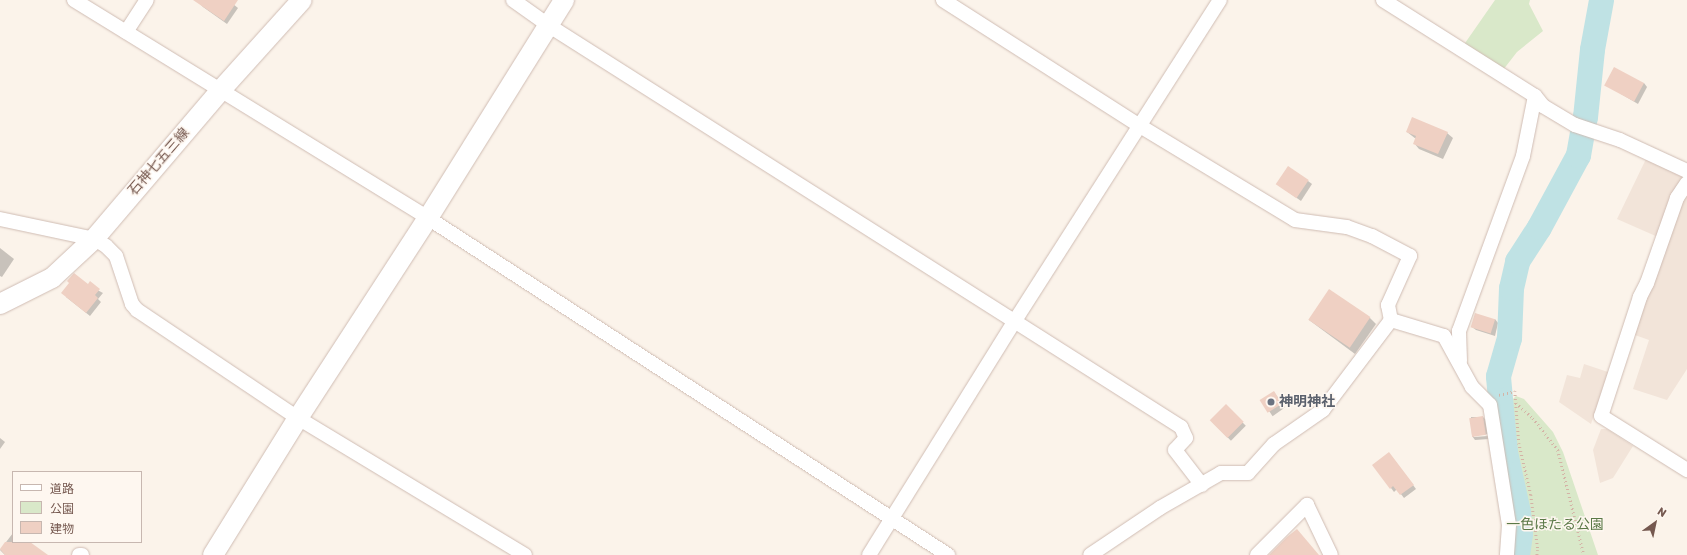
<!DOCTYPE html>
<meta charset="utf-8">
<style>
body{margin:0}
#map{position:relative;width:1687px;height:555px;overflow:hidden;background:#fbf3ea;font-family:Rubik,"Noto Sans JP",sans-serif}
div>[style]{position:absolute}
.residential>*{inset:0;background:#f2e4d9}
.green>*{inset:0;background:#d9e8c9}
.shadow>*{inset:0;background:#0003;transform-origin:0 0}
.river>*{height:25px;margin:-12.5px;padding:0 12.5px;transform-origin:12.5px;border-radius:12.5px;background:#bfe2e4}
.building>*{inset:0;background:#efd0c3;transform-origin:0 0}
.path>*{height:2.5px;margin-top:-1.25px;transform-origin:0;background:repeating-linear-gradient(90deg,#d4b3a6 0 1px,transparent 0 4px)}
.roads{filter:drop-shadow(0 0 1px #cfbcb3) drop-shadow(0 0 1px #cfbcb3)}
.street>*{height:14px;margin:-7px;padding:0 7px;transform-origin:7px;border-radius:7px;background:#fff}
.secondary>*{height:20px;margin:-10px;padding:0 10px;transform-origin:10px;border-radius:10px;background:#fff}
.dots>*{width:11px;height:11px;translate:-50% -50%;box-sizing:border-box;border:2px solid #fef7f0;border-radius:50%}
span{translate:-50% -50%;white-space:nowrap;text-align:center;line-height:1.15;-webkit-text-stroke:3px #fef7f0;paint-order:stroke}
.street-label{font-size:14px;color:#75584f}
.worship-label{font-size:14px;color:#5b616d;font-weight:700}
.left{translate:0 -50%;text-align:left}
.park-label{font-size:14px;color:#5b7947}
.legend{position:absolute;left:12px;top:471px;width:130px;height:72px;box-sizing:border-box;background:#fef7f0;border:1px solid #c7b7b0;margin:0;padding:5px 7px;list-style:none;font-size:12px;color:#75584f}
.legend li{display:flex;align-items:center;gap:8px;height:20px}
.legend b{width:20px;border:1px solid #c7b7b0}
.north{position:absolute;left:1635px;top:503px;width:40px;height:40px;-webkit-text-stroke:3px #fef7f0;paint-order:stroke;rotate:33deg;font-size:11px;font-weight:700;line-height:16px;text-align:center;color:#75584f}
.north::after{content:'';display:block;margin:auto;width:14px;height:18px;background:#75584f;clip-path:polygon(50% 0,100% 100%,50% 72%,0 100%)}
</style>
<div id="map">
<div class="residential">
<div style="clip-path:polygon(1646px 159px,1687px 176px,1687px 369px,1667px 400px,1633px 389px,1649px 340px,1632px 334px,1667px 241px,1617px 219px)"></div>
<div style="clip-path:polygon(1584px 364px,1608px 372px,1591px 424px,1559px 402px,1567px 375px,1580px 378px)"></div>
<div style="clip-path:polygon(1601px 429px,1607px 429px,1633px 446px,1613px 478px,1600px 483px,1593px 450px)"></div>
</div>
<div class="green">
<div style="clip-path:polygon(1495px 0,1530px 0,1529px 4px,1543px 31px,1517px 52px,1503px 70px,1463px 46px)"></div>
<div style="clip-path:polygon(1516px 396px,1524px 399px,1553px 432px,1563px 452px,1598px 555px,1521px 555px,1524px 523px,1506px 441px,1508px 404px)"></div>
</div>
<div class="shadow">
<div style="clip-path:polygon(202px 0,228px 0,238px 8px,227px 24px,203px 7px,199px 3px)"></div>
<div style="clip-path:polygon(1644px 83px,1647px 87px,1638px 104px,1606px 85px)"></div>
<div style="clip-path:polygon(1407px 132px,1447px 133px,1453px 138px,1443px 159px,1419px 149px,1414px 143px,1416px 139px)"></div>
<div style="clip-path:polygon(1308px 181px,1312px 184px,1301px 201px,1277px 184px)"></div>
<div style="clip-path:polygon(0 248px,14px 259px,2px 277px,0 276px)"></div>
<div style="clip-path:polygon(88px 285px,103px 293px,98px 299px,101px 302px,90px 316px,66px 297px)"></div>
<div style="clip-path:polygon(1370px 318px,1376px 324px,1355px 354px,1309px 320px)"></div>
<div style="clip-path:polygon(1495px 319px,1498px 323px,1495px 336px,1476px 330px,1472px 327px)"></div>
<div style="left:1274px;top:392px;width:19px;height:15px;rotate:55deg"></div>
<div style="left:1226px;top:406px;width:28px;height:21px;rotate:45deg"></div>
<div style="clip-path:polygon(1471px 417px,1483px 417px,1486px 420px,1488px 434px,1474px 435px,1474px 437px,1488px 436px,1489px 439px,1475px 440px,1472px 436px)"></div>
<div style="clip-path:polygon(0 438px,5px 442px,0 449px)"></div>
<div style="clip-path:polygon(1392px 457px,1416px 489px,1404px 498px,1397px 489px,1394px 492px,1391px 488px)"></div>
<div style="clip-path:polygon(13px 533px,13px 542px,28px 542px,46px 555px,5px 555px,0 550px)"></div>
</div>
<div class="river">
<div style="left:1517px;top:555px;width:21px;rotate:-82deg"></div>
<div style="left:1520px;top:534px;width:22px;rotate:-95deg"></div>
<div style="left:1518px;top:512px;width:61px;rotate:-102.2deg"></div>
<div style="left:1505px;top:452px;width:76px;rotate:-95.3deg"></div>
<div style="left:1498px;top:376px;width:40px;rotate:-74deg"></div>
<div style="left:1509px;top:338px;width:50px;rotate:-87.7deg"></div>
<div style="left:1511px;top:288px;width:28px;rotate:-77deg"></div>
<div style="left:1517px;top:261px;width:40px;rotate:-57.1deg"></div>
<div style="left:1539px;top:227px;width:82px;rotate:-61.6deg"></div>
<div style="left:1578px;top:155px;width:39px;rotate:-80deg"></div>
<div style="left:1585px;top:117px;width:68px;rotate:-84.1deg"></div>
<div style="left:1592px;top:49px;width:50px;rotate:-79.6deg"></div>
</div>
<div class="building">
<div style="clip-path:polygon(193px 0,238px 0,224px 21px)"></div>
<div style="left:1614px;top:67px;width:34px;height:21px;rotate:28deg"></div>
<div style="clip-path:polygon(1412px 117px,1448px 132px,1438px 154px,1413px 144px,1416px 136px,1406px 132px)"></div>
<div style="left:1288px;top:166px;width:25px;height:22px;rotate:34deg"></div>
<div style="clip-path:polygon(74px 273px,88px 284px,90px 281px,100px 289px,95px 295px,98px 298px,86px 313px,61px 293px,69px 283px,67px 281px)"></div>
<div style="left:1329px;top:289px;width:50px;height:37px;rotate:34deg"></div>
<div style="left:1475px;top:313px;width:21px;height:15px;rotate:17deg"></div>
<div style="left:1274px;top:391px;width:15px;height:17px;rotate:58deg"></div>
<div style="left:1226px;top:404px;width:25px;height:23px;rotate:45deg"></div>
<div style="left:1483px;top:416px;width:19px;height:14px;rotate:81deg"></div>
<div style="clip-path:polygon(1389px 452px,1414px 485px,1400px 495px,1393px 486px,1390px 489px,1372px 465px)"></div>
<div style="clip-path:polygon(1297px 529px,1319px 555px,1269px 555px,1287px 537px)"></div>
<div style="clip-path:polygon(5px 542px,30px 542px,48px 555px,5px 555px,0 549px)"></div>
</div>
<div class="path">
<div style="left:1499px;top:395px;width:16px;rotate:-14deg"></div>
<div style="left:1515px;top:391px;width:52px;rotate:85.6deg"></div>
<div style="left:1519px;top:443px;width:53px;rotate:77deg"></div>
<div style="left:1531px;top:495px;width:55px;rotate:82.7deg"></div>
<div style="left:1538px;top:550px;width:5px;rotate:101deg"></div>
<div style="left:1516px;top:403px;width:23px;rotate:41deg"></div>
<div style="left:1533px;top:418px;width:41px;rotate:52deg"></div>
<div style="left:1558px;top:450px;width:108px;rotate:76.1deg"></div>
</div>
<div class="roads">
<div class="street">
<div style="left:74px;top:0;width:416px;rotate:31.6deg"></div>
<div style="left:428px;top:218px;width:620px;rotate:32.95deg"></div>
<div style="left:513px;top:0;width:43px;rotate:35.5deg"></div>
<div style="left:548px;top:25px;width:750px;rotate:32.42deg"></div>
<div style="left:1181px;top:427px;width:12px;rotate:66deg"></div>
<div style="left:1186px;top:438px;width:16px;rotate:133deg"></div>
<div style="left:1175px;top:450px;width:44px;rotate:52.4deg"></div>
<div style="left:943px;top:0;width:234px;rotate:32.6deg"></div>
<div style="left:1140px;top:126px;width:181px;rotate:31.2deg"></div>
<div style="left:1295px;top:220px;width:52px;rotate:7.7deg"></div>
<div style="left:1347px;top:227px;width:27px;rotate:20deg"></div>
<div style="left:1372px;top:236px;width:43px;rotate:27.8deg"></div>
<div style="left:1410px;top:256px;width:54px;rotate:114.2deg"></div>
<div style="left:1388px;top:305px;width:15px;rotate:79deg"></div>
<div style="left:1391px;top:320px;width:113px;rotate:127.1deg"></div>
<div style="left:1323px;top:410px;width:60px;rotate:145.2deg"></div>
<div style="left:1274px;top:444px;width:39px;rotate:132deg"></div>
<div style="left:1248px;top:473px;width:27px;rotate:180deg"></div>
<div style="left:1221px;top:473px;width:70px;rotate:150.2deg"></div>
<div style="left:1160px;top:508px;width:84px;rotate:146.1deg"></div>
<div style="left:1383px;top:0;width:180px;rotate:32.3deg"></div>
<div style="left:1535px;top:96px;width:13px;rotate:51deg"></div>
<div style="left:1543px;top:106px;width:37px;rotate:31deg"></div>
<div style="left:1575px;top:125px;width:47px;rotate:18.4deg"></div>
<div style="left:1620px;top:140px;width:74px;rotate:24.8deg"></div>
<div style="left:126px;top:32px;width:38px;rotate:-57deg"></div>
<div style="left:1687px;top:183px;width:18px;rotate:124deg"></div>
<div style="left:1677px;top:198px;width:90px;rotate:109.4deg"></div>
<div style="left:1647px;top:283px;width:16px;rotate:117deg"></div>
<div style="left:1640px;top:297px;width:125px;rotate:108.1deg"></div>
<div style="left:1601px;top:416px;width:102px;rotate:32.1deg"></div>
<div style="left:0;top:219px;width:96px;rotate:12deg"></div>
<div style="left:94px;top:239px;width:14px;rotate:30deg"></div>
<div style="left:106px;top:246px;width:14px;rotate:45deg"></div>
<div style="left:116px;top:256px;width:51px;rotate:71.6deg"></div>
<div style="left:132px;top:304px;width:8px;rotate:50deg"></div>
<div style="left:137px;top:310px;width:194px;rotate:33.9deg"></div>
<div style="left:298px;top:418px;width:265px;rotate:31.1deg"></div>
<div style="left:1391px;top:320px;width:55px;rotate:16.8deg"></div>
<div style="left:1444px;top:336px;width:58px;rotate:61.2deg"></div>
<div style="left:1472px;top:387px;width:25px;rotate:45deg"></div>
<div style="left:1490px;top:405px;width:121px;rotate:81deg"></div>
<div style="left:1509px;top:525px;width:30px;rotate:94deg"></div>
<div style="left:1460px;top:361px;width:30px;rotate:-92deg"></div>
<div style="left:1459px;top:331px;width:186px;rotate:-69.9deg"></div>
<div style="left:1523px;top:156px;width:61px;rotate:-78.7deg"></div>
<div style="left:79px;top:555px;width:3px"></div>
<div style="left:869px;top:555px;width:274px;rotate:-58.1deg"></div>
<div style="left:1014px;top:322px;width:382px;rotate:-57.4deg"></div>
<div style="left:1257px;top:555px;width:71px;rotate:-45deg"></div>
<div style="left:1307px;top:505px;width:55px;rotate:64.4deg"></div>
</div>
<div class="secondary">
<div style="left:0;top:304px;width:58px;rotate:-26.6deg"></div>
<div style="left:52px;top:278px;width:57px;rotate:-42.9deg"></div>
<div style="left:94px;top:239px;width:194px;rotate:-49.6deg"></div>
<div style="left:220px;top:91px;width:122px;rotate:-48deg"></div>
<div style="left:213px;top:555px;width:161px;rotate:-58.2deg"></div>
<div style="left:298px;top:418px;width:239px;rotate:-57deg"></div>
<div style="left:428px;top:218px;width:257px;rotate:-58deg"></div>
</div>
</div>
<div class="dots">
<div style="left:1271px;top:402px;background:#6b7280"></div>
</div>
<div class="street-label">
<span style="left:159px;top:162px;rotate:-49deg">石神七五三線</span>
</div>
<div class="worship-label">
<span class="left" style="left:1279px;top:402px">神明神社</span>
</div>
<div class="park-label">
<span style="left:1555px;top:525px">一色ほたる公園</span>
</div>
<ul class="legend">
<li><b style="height:5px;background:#fff"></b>道路</li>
<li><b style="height:11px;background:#d9e8c9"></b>公園</li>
<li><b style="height:11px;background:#efd0c3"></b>建物</li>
</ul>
<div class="north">N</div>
</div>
